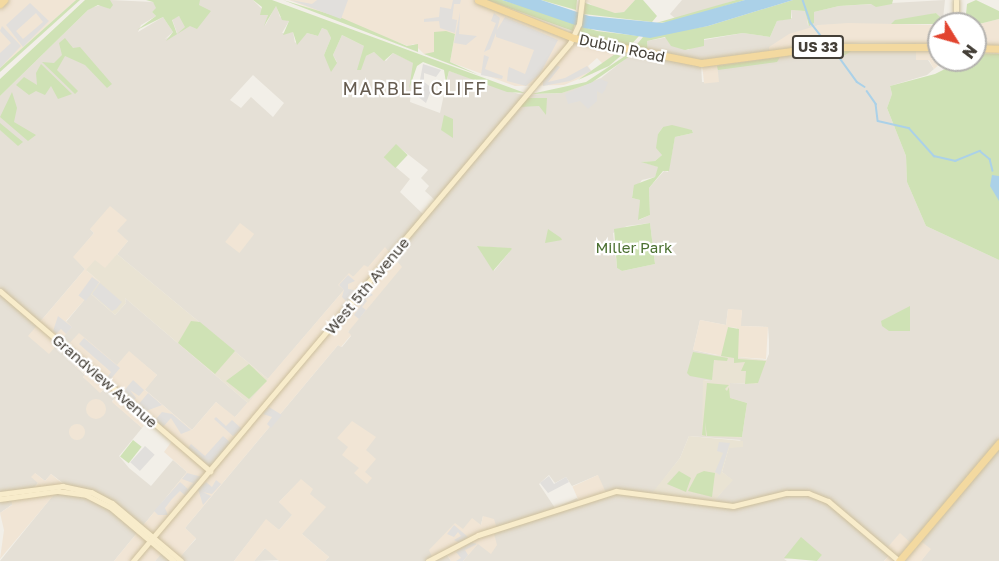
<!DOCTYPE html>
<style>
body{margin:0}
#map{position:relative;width:999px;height:561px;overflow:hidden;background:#f2efe8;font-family:"Golos Text",sans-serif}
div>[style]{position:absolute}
.residential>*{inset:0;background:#e5e0d6}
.commercial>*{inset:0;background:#f1e5d5;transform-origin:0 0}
.round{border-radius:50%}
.education>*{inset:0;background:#e9e3d3}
.green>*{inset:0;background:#cfe2b5;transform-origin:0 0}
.parking>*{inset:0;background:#e1dfdc;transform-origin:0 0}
.water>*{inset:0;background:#abd1e8}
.stream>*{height:1.5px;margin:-0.75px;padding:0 0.75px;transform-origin:0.75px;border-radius:0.75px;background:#abd1e8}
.roads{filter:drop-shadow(0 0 2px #cdbf9c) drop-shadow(0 0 2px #cdbf9c)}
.secondary>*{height:5px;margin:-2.5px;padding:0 2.5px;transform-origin:2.5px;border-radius:2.5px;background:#f8eccb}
.primary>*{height:7px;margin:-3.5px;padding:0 3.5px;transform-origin:3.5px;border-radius:3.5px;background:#f3d9a0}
span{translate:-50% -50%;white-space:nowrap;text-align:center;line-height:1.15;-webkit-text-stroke:4.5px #fff;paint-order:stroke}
.shield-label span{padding:2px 4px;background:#fff;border:2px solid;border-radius:4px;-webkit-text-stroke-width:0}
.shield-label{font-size:14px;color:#443f37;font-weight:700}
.street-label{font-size:15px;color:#443f37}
.park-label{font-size:15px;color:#4b7031}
.quarter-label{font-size:18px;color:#665c50;letter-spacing:1.5px}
.north{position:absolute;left:927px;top:12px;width:60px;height:60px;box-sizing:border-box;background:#fff;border:2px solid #b4b2af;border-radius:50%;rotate:127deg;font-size:16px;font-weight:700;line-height:24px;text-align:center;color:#443f37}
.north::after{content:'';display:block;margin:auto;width:21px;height:27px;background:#e2442f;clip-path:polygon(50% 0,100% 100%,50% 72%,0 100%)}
</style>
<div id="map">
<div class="residential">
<div style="clip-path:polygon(evenodd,110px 0,153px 2px,157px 8px,152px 12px,156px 16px,141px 25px,138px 32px,163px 17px,173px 32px,165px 39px,177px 33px,172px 19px,179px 16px,184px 22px,197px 0,253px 0,268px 15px,265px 26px,276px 5px,280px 17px,289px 21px,282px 33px,293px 32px,295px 43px,307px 33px,318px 36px,322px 28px,327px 30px,331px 38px,324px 55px,337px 62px,333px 55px,342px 35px,364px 46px,366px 56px,374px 52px,386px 61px,393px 53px,414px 63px,410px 102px,440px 113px,449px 71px,522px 95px,562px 93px,601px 78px,629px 56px,648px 54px,647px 41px,669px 37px,670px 44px,688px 50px,704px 40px,743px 33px,770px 37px,777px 21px,792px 18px,791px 10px,806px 11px,808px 26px,814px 12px,839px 6px,945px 0,943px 19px,936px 13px,891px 24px,819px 25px,779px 41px,814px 46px,917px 43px,934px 69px,927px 75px,890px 86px,892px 94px,887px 108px,906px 156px,907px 182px,926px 226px,999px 260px,999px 561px,921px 561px,930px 549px,891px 553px,884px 561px,817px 561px,822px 555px,784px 559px,787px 561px,463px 561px,478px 543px,497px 532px,483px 516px,481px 525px,463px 530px,455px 524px,439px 543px,451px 561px,325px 561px,329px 557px,302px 534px,291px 490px,279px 502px,293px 514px,279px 530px,266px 520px,234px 561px,155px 561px,164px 550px,177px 560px,196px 539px,185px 528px,338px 345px,342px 347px,351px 336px,348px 333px,368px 267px,353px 277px,349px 274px,344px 290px,268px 379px,117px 254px,128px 241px,90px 229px,94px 233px,74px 257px,85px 269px,39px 323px,66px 322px,90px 293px,115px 315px,126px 303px,125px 298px,248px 403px,234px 418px,216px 402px,192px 430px,144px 389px,157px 375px,129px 352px,117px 366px,80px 359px,75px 366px,85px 375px,83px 377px,101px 392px,105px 388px,116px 397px,112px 401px,142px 428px,119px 456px,129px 468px,151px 486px,173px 460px,187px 472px,114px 561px,0 561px,63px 483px,51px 474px,45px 481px,35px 473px,38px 483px,31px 491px,0 513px,0 96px,90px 8px,101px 5px,110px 9px,110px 0,701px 64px,719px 82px,702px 82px,701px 64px,110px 0,253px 75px,284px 103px,273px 117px,251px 97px,241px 108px,230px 100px,253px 75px,110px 0,663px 127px,692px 130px,693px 133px,675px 137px,668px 172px,664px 171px,649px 188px,650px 215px,639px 220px,640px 200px,632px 198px,633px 191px,642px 180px,655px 177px,659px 167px,642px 162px,655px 161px,662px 155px,658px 134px,663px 127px,110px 0,396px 145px,428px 170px,421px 178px,429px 186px,425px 191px,436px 201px,424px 215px,400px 192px,410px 179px,385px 158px,396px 145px,110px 0,650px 223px,655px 264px,622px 271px,617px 268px,613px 233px,627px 226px,650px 223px,110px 0,478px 246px,512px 249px,511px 250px,494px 271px,478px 246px,110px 0,728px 309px,742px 311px,740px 326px,768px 327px,769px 340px,769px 354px,756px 384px,730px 383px,730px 398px,747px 403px,742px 437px,704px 380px,711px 381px,715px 355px,693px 350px,700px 320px,726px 325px,728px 309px,110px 0,689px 436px,741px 440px,729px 447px,722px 472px,732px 480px,713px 502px,654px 492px,680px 458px,689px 436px,110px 0,549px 475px,555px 483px,566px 477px,572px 486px,598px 475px,579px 502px,577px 498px,555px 508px,539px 484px,549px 475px)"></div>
<div style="clip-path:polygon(682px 0,736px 0,676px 19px,670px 14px)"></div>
<div style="clip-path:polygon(265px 548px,280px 560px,254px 561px)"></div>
</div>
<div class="commercial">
<div style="clip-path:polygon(0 0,76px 0,0 68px)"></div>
<div style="clip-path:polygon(289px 0,487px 0,568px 32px,618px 46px,617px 55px,604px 65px,597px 58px,588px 66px,593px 73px,564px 85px,515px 86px,450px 62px,455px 34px,436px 42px,434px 53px,424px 54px,414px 44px,408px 46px)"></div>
<div style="clip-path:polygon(585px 0,635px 0,624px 12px,615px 13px,597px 9px)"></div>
<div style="clip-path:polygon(999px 19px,999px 46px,975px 45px,975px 25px)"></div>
<div style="clip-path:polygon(848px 23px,939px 25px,939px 60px,945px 60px,934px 69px,929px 60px,916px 60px,916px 43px,862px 42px,769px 52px,769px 47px,789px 34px,819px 25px)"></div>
<div style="left:717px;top:63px;width:19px;height:15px;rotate:84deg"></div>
<div style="clip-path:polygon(110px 206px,127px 220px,117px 231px,128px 241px,105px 269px,87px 271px,100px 282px,66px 321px,72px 327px,49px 354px,28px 336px,85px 269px,73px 257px,94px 233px,90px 229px)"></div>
<div style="left:240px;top:223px;width:18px;height:24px;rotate:38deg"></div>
<div style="clip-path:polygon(385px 247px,402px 267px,348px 332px,351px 335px,341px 347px,338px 345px,185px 528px,196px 538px,177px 561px,164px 551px,155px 561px,114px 561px,187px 472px,164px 452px,172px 441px,148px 421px,142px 428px,112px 402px,116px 397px,105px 388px,100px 393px,83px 377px,85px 374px,75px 366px,80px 359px,66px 347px,79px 333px,117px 365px,129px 351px,157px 375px,145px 390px,192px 430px,216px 402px,235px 417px,344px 290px,338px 285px,349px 273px,353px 277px,364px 265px,368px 267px)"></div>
<div style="clip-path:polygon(728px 309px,742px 310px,741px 326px,768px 327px,766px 359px,736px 357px,737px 328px,728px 327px,723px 356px,693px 350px,700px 320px,726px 325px)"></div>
<div class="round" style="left:86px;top:399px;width:20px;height:20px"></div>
<div style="clip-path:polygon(352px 421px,376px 437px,366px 450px,376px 459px,365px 472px,372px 478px,367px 484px,354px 473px,359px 468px,342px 455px,348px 447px,337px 438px)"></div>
<div class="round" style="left:69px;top:424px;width:16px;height:16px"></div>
<div style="clip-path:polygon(35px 473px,45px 481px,51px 474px,63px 484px,0 559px,4px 530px,0 513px,12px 505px,11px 494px,32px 491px,38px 483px,31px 477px)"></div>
<div style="left:598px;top:475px;width:20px;height:28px;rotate:66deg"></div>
<div style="clip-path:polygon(301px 479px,313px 489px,310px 494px,326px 507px,302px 534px,329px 557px,325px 561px,279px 561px,265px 548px,254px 561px,234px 561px,266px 519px,279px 530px,292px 515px,279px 502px)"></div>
<div style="clip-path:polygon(483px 516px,494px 519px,498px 532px,494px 533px,497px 545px,491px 554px,478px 544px,463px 561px,451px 561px,447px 554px,433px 559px,429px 550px,455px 523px,463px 529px,472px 518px,481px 525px)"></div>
<div style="clip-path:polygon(900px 533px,913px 545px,918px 539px,931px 549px,921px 561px,884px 561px,891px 554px,886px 549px)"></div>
</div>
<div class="education">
<div style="clip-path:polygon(117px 254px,268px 379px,248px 403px,125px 298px,126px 303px,115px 315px,90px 293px,100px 282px,86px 270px,95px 260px,105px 268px)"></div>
<div style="clip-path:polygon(715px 355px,767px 360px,757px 384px,730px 383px,730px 398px,747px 403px,741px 438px,702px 436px,703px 380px,711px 381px)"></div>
<div style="clip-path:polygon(689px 436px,743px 441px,743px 447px,729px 448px,722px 472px,733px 480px,713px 502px,653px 492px,680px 458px)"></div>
</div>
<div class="green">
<div style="clip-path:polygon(76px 0,80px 0,0 72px,0 68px)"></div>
<div style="clip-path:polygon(85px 0,110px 0,113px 5px,110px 9px,98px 5px,88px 10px,0 96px,0 79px)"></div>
<div style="clip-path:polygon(evenodd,146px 0,200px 0,199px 5px,211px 11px,197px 29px,190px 26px,166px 41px,173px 32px,163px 17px,137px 30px,156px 16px,152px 12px,156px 8px,153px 2px,146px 0,179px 16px,185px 27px,177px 34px,172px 20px,179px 16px)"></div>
<div style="clip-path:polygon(253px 0,272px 0,525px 93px,507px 92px,449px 71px,446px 83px,444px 70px,423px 62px,417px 66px,409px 89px,413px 63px,393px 53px,384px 61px,374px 52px,366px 56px,361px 70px,357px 70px,364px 46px,342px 35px,333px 55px,337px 63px,331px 72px,324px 55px,331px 38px,327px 30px,322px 28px,318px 36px,307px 33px,297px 45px,293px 32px,283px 35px,289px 21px,282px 20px,276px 6px,264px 26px,268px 15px,260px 15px,262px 7px)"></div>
<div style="clip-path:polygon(283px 0,342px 18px,407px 46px,418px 44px,418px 52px)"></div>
<div style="clip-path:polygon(487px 0,502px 0,560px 18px,575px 24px,573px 31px)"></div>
<div style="clip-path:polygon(541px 0,577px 0,576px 10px)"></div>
<div style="clip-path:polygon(635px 0,643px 0,657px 16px,652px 22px,584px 14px,585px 3px,615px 13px,624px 12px)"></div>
<div style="clip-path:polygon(736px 0,745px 0,671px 22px,656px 23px)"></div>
<div style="clip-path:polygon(793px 0,893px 0,892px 4px,876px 7px,871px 4px,839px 6px,814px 12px,814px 23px,809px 26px,805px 11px,791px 10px,791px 19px,777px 21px,770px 37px,743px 33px,704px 39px,704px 46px,685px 50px,671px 46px,665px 37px,647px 41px,648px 52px,633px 49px,643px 37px,708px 26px)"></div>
<div style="clip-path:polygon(976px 0,999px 11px,999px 19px,975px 25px,970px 18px,969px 24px,965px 24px,967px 4px)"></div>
<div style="clip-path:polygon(936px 13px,948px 24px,891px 24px,895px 20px)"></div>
<div style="clip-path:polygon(581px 26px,597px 31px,639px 36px,628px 48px,578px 35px)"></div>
<div style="clip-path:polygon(446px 31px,455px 34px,450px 62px,479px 75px,424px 54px,434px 52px,434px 32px)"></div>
<div style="clip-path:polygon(65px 38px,73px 48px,80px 47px,112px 84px,107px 88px,85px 65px,65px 56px,57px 70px,78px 91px,75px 94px,42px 62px,54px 63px,62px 55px,59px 43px)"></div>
<div style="clip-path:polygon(833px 49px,853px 50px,840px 58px,818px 54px,800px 57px,800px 54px)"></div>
<div style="clip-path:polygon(618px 52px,624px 53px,609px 66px,578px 80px)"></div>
<div style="clip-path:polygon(975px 53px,999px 54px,999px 260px,926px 226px,907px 182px,906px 156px,887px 108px,892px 94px,890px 86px,935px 74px,953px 65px,953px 60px,975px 60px)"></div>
<div style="clip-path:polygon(628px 54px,633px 54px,591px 83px,562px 93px,531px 94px,586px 82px)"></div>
<div style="clip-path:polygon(780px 57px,777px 62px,718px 70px,717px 66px)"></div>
<div style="clip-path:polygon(41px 64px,72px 94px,58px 99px,51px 86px,45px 95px,36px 91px,29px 95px,16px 85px,24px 77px,37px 85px,36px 73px)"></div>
<div style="clip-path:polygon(12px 92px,17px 108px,14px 122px,36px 135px,28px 141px,0 117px)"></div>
<div style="clip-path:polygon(527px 98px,547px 98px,546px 115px,539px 106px,519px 107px)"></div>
<div style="clip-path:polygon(444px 115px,453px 119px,453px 138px,441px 130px)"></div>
<div style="clip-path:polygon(0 123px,23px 142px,18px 146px,0 130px)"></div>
<div style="clip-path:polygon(672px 125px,692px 130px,693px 133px,675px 137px,669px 171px,663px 171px,649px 188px,650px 215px,638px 220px,640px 200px,632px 198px,634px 185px,655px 177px,658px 167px,641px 162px,655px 161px,662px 155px,656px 148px,658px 134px,663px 127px)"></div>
<div style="left:396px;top:144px;width:16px;height:18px;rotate:43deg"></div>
<div style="clip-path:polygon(650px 223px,655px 264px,622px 271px,617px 268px,614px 229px)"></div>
<div style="clip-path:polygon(548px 229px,561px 238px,562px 240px,545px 243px)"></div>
<div style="clip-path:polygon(477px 246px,511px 248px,512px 249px,493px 271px)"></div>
<div style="clip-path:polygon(910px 306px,910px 331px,889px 331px,882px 326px,881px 321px)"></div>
<div style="clip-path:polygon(191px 321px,200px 322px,235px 351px,215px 374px,178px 343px)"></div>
<div style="clip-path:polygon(728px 327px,739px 329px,738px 359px,766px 361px,758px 383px,745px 384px,746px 371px,741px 371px,745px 362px,734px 363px,734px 358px,721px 356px)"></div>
<div style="clip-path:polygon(693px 352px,728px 358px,727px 361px,714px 360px,712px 380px,690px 376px,687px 373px)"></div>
<div style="clip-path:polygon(249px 364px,267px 381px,249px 399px,226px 381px)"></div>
<div style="clip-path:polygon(707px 383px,729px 385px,725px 389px,727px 391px,729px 387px,730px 398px,747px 403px,742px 437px,707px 436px,705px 422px,706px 436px,702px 435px)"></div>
<div style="left:133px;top:440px;width:11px;height:21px;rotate:38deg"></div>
<div style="clip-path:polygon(679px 471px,691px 478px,686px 492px,667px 484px)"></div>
<div style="clip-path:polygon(704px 471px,715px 473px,712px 497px,688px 491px,697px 474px)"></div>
<div style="clip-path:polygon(801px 537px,822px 555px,817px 561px,784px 558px)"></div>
</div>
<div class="parking">
<div style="clip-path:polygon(291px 0,312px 4px,317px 0,348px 0,341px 19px)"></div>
<div style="clip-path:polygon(453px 0,461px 0,460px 4px,454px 4px,452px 19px,457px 20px,455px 33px,440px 28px,439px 21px,424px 22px,424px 19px,439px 17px,440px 7px,451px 9px)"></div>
<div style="clip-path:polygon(evenodd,30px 3px,49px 21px,23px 47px,6px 25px,30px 3px,36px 13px,43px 22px,23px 39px,16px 31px,36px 13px)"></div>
<div style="clip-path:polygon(460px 12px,459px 34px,477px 36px,466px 45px,454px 43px)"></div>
<div style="clip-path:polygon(494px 13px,500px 18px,497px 30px,505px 17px,558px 40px,540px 74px,526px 86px,507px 81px,508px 71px,509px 67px,525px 74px,534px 50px,496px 37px,496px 33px,490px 49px,484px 52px,496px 23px,491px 21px)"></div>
<div style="clip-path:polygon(2px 26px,21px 46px,0 68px,0 53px,11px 43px,0 31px)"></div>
<div style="clip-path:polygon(484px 55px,489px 57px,485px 69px,503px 76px,502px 79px,481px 75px)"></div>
<div style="clip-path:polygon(423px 64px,441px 70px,436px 77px,424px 73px,424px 82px,432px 88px,426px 103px,417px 96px)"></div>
<div style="clip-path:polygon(556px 65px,560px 67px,548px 82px,565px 78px,587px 66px,591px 71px,570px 81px,543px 86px,543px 81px)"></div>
<div style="clip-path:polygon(600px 79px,608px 82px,605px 90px,602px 94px,597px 91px,597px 101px,588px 109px,580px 101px,568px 104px,565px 94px)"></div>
<div style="clip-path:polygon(348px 275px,355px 281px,348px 284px,348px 289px,360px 291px,345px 309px,341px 306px,346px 301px,342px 297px,344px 290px,339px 285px)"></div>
<div style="left:92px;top:277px;width:9px;height:23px;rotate:36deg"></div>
<div style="clip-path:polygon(100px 283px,122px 302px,116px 309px,112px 311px,92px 294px)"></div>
<div style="clip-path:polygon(367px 290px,373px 295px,365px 299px,367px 301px,362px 307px,366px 310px,359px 319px,354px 315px,362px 304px,358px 300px)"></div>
<div style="clip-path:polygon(58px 316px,72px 327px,66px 334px,61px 329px,56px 334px,53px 331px)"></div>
<div style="clip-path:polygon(84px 338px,120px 368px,110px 380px,107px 378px,111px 372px,79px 344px)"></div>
<div style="clip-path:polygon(133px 380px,144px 390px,139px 396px,130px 390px,136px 398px,133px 401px,123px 392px)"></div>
<div style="clip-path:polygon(148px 393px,162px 405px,146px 411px,138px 405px)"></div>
<div style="clip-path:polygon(269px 407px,282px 415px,271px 428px,267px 424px,272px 417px,263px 414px)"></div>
<div style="clip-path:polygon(162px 412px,172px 414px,191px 430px,181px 434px,171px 418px,163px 427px,155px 420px)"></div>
<div style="clip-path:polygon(216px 417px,226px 426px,232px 420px,242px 429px,233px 436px,214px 419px)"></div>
<div style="clip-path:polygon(223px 436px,231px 443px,210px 467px,188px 448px,191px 444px,205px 456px)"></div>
<div style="clip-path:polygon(719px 442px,730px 443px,720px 475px,715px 472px,723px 453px,717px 451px)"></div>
<div style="left:145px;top:446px;width:13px;height:22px;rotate:42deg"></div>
<div style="clip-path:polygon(187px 473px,202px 477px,186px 496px,180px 491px,172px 499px,165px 508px,168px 515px,158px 515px,154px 511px,180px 482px,188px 489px,193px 483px,182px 479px)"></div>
<div style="clip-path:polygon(549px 476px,554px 484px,566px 477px,569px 482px,548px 493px,540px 483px)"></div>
<div style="clip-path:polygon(216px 480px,221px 484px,212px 494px,203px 492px,211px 496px,203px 505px,198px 489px,206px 482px,212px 487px)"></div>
<div style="clip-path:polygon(454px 525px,468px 537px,461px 544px,454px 540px,461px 536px,458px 532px,454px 537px,447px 534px)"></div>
<div style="clip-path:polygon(471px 542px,477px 544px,465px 550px,468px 555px,463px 561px,456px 561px,461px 558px,456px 552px)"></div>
</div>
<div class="water">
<div style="clip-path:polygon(502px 0,541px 0,589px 16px,662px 23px,745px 0,793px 0,708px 26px,650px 38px,584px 28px)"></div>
<div style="clip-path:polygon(992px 175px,999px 176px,999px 201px,990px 186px)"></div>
</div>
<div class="stream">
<div style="left:803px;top:0;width:24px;rotate:71deg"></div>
<div style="left:811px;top:23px;width:24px;rotate:52deg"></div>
<div style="left:834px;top:50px;width:39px;rotate:54deg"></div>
<div style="left:857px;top:82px;width:9px;rotate:32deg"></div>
<div style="left:867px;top:91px;width:16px;rotate:55deg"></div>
<div style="left:876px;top:104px;width:17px;rotate:83deg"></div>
<div style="left:878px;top:121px;width:32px;rotate:13deg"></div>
<div style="left:909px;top:128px;width:38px;rotate:48deg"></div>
<div style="left:934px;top:156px;width:22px;rotate:13deg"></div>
<div style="left:955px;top:161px;width:27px;rotate:-22deg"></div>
<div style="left:980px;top:151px;width:13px;rotate:39deg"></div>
<div style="left:990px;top:159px;width:12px;rotate:76deg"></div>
</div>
<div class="roads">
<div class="secondary">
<div style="left:956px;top:24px;width:24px;rotate:-90deg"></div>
<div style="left:0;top:291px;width:277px;rotate:40.6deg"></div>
<div style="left:0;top:494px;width:63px;rotate:-7.4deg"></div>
<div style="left:62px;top:486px;width:30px;rotate:12deg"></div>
<div style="left:91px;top:492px;width:24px;rotate:28deg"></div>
<div style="left:112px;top:503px;width:90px;rotate:40deg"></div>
<div style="left:0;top:499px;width:59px;rotate:-7.9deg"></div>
<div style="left:58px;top:491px;width:28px;rotate:8deg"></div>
<div style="left:86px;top:495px;width:27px;rotate:27deg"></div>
<div style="left:110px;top:507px;width:84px;rotate:40.2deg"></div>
<div style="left:133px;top:561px;width:678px;rotate:-49.85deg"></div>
<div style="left:570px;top:43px;width:21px;rotate:-65deg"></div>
<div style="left:579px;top:24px;width:24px;rotate:-83deg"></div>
<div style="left:428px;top:561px;width:56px;rotate:-27.5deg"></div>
<div style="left:478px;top:535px;width:145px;rotate:-17.7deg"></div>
<div style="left:616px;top:491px;width:118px;rotate:7.3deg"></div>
<div style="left:733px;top:506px;width:55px;rotate:-13.8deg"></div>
<div style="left:786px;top:493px;width:22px"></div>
<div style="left:808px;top:493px;width:22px;rotate:22deg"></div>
<div style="left:828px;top:501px;width:93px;rotate:40.2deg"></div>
</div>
<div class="primary">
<div style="left:478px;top:0;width:103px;rotate:21.6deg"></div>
<div style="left:574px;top:38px;width:129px;rotate:11.1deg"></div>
<div style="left:701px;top:63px;width:122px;rotate:-7.5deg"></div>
<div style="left:822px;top:47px;width:117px"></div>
<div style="left:0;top:4px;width:6px;rotate:-45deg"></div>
<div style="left:975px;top:48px;width:24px;rotate:2deg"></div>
<div style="left:899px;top:561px;width:155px;rotate:-49.7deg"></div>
</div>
</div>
<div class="shield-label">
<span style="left:818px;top:47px">US 33</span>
</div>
<div class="street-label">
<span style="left:622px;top:48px;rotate:12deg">Dublin Road</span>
<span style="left:367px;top:286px;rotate:-50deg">West 5th Avenue</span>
<span style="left:105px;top:381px;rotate:41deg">Grandview Avenue</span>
</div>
<div class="park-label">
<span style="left:634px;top:248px">Miller Park</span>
</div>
<div class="quarter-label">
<span style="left:415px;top:88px">MARBLE CLIFF</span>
</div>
<div class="north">N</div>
</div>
